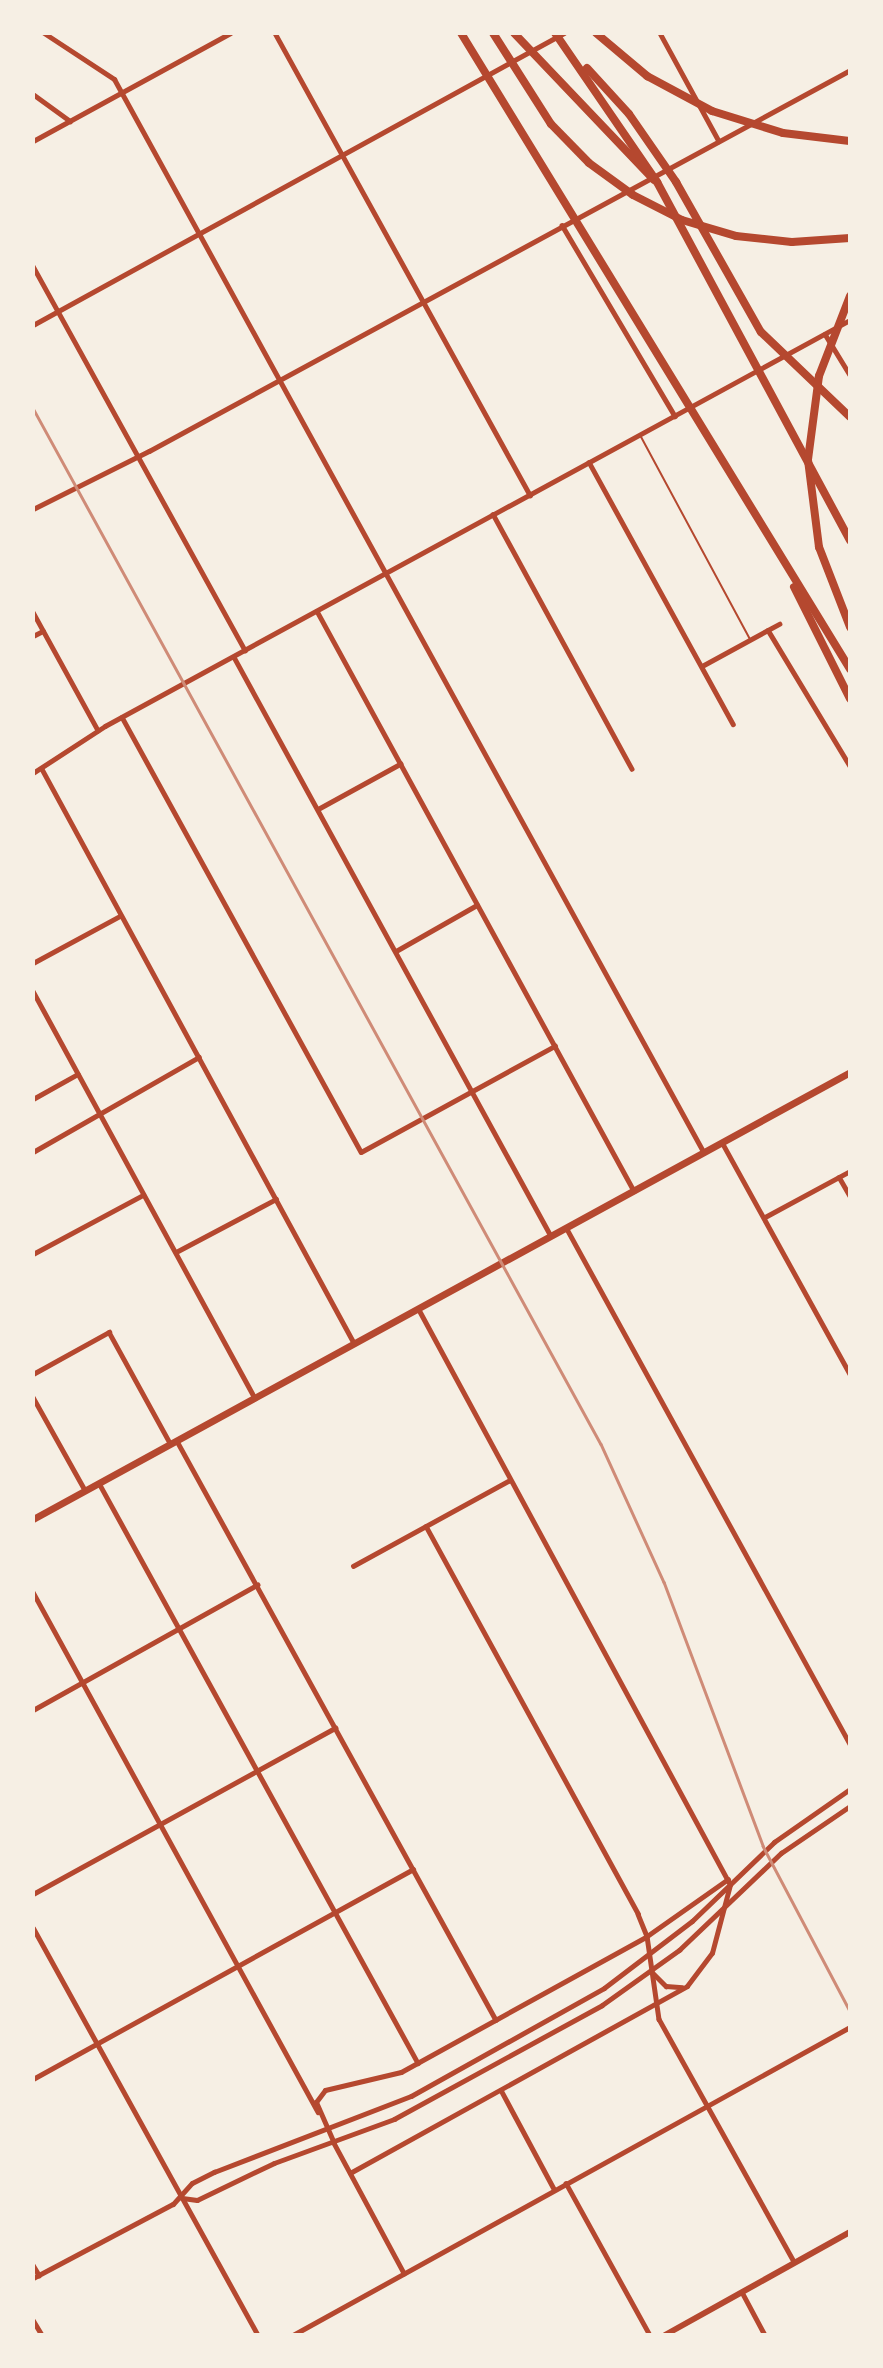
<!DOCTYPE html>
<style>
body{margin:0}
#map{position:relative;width:883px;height:2368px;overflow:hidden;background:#f6efe4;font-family:"DejaVu Sans",sans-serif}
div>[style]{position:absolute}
.service>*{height:2px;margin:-1px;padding:0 1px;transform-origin:1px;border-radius:1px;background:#b5482f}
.minor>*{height:4.5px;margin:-2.25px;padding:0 2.25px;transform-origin:2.25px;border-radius:2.25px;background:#b5482f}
.tertiary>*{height:5px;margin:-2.5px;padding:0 2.5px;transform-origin:2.5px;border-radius:2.5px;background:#b5482f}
.secondary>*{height:6px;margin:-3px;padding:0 3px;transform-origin:3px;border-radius:3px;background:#b5482f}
.primary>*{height:7px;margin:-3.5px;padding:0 3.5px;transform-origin:3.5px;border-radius:3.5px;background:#b5482f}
.motorway>*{height:8px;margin:-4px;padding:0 4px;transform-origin:4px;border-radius:4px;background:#b5482f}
.rail>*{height:2.5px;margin:-1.25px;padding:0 1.25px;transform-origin:1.25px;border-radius:1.25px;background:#cf8b77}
span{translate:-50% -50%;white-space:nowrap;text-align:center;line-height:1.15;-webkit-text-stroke:7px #f6efe4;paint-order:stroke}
.frame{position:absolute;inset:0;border:35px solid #f6efe4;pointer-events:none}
</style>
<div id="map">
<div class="service">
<div style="left:640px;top:435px;width:232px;rotate:61.7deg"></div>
</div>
<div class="minor">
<div style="left:275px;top:33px;width:528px;rotate:61.1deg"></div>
<div style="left:660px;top:33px;width:123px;rotate:61.4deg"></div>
<div style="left:33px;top:94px;width:46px;rotate:36.1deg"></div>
<div style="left:562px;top:225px;width:222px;rotate:59.4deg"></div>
<div style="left:33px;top:266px;width:439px;rotate:61.1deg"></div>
<div style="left:33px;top:325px;width:606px;rotate:-28.81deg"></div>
<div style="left:825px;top:334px;width:48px;rotate:58.6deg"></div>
<div style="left:589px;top:462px;width:299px;rotate:61.2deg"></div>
<div style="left:493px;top:514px;width:290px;rotate:61.4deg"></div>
<div style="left:317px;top:611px;width:661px;rotate:61.34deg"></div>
<div style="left:33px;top:612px;width:135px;rotate:61.2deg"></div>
<div style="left:768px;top:630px;width:159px;rotate:58.9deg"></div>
<div style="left:33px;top:636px;width:11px;rotate:-27deg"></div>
<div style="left:234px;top:657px;width:660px;rotate:61.3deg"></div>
<div style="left:702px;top:666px;width:88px;rotate:-28.6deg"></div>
<div style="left:122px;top:717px;width:496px;rotate:61.2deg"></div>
<div style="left:361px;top:1152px;width:221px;rotate:-28.7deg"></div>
<div style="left:42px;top:769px;width:653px;rotate:61.47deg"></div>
<div style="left:33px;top:773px;width:86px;rotate:-33.1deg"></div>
<div style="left:105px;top:726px;width:848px;rotate:-28.59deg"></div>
<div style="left:318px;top:809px;width:94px;rotate:-28.8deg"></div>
<div style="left:396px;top:951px;width:93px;rotate:-29.6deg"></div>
<div style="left:33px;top:963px;width:99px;rotate:-28.4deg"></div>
<div style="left:33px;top:991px;width:464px;rotate:61.4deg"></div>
<div style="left:33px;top:1099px;width:51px;rotate:-29.1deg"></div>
<div style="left:723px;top:1144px;width:263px;rotate:61.1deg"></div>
<div style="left:33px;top:1152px;width:191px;rotate:-29.8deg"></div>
<div style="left:839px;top:1177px;width:22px;rotate:60deg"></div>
<div style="left:765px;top:1217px;width:97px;rotate:-28.4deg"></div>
<div style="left:567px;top:1229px;width:588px;rotate:61.21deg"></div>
<div style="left:176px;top:1252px;width:113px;rotate:-27.9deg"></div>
<div style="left:33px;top:1254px;width:125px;rotate:-28.2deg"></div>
<div style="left:33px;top:1374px;width:87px;rotate:-28.9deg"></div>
<div style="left:109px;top:1332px;width:127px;rotate:61.2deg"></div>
<div style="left:33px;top:1397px;width:107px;rotate:60.8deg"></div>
<div style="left:177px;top:1441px;width:661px;rotate:61.15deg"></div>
<div style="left:99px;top:1483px;width:662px;rotate:61.19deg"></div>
<div style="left:426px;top:1526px;width:442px;rotate:61.3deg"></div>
<div style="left:638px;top:1914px;width:24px;rotate:68deg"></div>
<div style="left:647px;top:1936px;width:84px;rotate:81.8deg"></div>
<div style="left:659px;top:2019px;width:278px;rotate:60.9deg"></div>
<div style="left:353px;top:1566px;width:179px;rotate:-28.7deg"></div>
<div style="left:33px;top:1592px;width:593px;rotate:61.27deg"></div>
<div style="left:33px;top:1710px;width:257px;rotate:-29.2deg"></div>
<div style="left:33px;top:1894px;width:345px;rotate:-28.8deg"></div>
<div style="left:652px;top:1972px;width:20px;rotate:45deg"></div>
<div style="left:666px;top:1986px;width:16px;rotate:4deg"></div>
<div style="left:33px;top:2079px;width:434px;rotate:-28.9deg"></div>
<div style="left:501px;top:2090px;width:112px;rotate:61.8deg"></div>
<div style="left:334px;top:2143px;width:148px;rotate:61.7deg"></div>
<div style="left:350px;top:2173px;width:385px;rotate:-29deg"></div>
<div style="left:687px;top:1986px;width:41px;rotate:-52.9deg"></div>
<div style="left:712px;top:1953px;width:70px;rotate:-75.2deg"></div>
<div style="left:730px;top:1885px;width:655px;rotate:-118.44deg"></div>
<div style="left:566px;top:2183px;width:174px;rotate:61.1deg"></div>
<div style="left:33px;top:2265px;width:12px;rotate:59deg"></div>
<div style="left:742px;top:2292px;width:49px;rotate:61.9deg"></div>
<div style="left:33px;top:2320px;width:17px;rotate:59deg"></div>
<div style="left:293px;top:2335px;width:636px;rotate:-28.94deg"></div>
</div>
<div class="tertiary">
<div style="left:44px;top:33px;width:84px;rotate:33.3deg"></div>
<div style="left:114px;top:79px;width:1225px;rotate:61.22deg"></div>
<div style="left:33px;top:141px;width:225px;rotate:-28.7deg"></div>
<div style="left:33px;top:509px;width:130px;rotate:-26.6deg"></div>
<div style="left:149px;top:451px;width:798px;rotate:-28.52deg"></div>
<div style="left:33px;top:1928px;width:465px;rotate:61.1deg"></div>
<div style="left:334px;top:2143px;width:45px;rotate:-113.7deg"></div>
<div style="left:316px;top:2102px;width:15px;rotate:-53deg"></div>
<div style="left:325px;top:2090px;width:78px;rotate:-13.3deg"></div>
<div style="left:401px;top:2072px;width:281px;rotate:-28.9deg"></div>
<div style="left:647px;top:1936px;width:99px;rotate:-35.1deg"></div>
<div style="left:182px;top:2198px;width:15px;rotate:8deg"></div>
<div style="left:197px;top:2200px;width:85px;rotate:-25.7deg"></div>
<div style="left:274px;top:2163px;width:128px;rotate:-20.1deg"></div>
<div style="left:394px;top:2119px;width:237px;rotate:-28.7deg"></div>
<div style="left:602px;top:2005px;width:95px;rotate:-35.5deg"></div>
<div style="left:679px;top:1950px;width:141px;rotate:-43.6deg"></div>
<div style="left:781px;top:1853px;width:83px;rotate:-34.3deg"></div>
<div style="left:33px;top:2278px;width:158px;rotate:-27.9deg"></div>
<div style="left:173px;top:2204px;width:28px;rotate:-48deg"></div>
<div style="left:192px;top:2183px;width:25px;rotate:-27deg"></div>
<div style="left:214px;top:2172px;width:211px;rotate:-21.1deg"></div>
<div style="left:411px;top:2096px;width:221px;rotate:-29.2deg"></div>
<div style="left:604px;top:1988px;width:111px;rotate:-37.3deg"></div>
<div style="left:692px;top:1921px;width:114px;rotate:-43.9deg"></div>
<div style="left:774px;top:1842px;width:93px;rotate:-34.9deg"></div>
</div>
<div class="secondary">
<div style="left:665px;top:2335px;width:212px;rotate:-29.1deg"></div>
</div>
<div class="primary">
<div style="left:33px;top:1519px;width:931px;rotate:-28.68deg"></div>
</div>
<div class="motorway">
<div style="left:461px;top:33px;width:746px;rotate:58.55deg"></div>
<div style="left:493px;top:33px;width:108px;rotate:57.5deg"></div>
<div style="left:551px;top:124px;width:54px;rotate:45.7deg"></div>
<div style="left:589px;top:163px;width:54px;rotate:36deg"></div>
<div style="left:633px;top:195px;width:55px;rotate:27deg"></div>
<div style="left:682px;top:220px;width:56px;rotate:16.5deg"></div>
<div style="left:736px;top:236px;width:56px;rotate:6.1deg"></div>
<div style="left:792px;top:242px;width:58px;rotate:-3.9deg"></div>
<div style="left:514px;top:33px;width:203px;rotate:46.4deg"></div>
<div style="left:555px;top:33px;width:181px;rotate:55.6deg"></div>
<div style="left:657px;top:182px;width:407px;rotate:61.7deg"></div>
<div style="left:596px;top:33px;width:67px;rotate:40.1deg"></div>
<div style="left:647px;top:76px;width:74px;rotate:28.3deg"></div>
<div style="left:712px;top:111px;width:74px;rotate:17.2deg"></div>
<div style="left:783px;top:133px;width:67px;rotate:6.8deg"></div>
<div style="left:587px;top:68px;width:62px;rotate:47.6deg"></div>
<div style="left:629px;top:114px;width:83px;rotate:55.3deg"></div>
<div style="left:676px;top:182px;width:172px;rotate:60.5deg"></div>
<div style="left:761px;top:332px;width:123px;rotate:43.7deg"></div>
<div style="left:850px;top:296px;width:86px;rotate:111.2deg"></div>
<div style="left:819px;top:376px;width:85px;rotate:97.5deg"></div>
<div style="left:808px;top:460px;width:88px;rotate:82.8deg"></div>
<div style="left:819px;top:547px;width:86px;rotate:68.8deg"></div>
<div style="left:794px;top:587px;width:125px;rotate:63.4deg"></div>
</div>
<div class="rail">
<div style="left:33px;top:408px;width:1181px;rotate:61.27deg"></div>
<div style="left:601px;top:1444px;width:152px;rotate:65.5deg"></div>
<div style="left:664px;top:1582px;width:282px;rotate:69.4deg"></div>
<div style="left:763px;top:1846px;width:187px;rotate:62.2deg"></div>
</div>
<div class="frame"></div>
</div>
